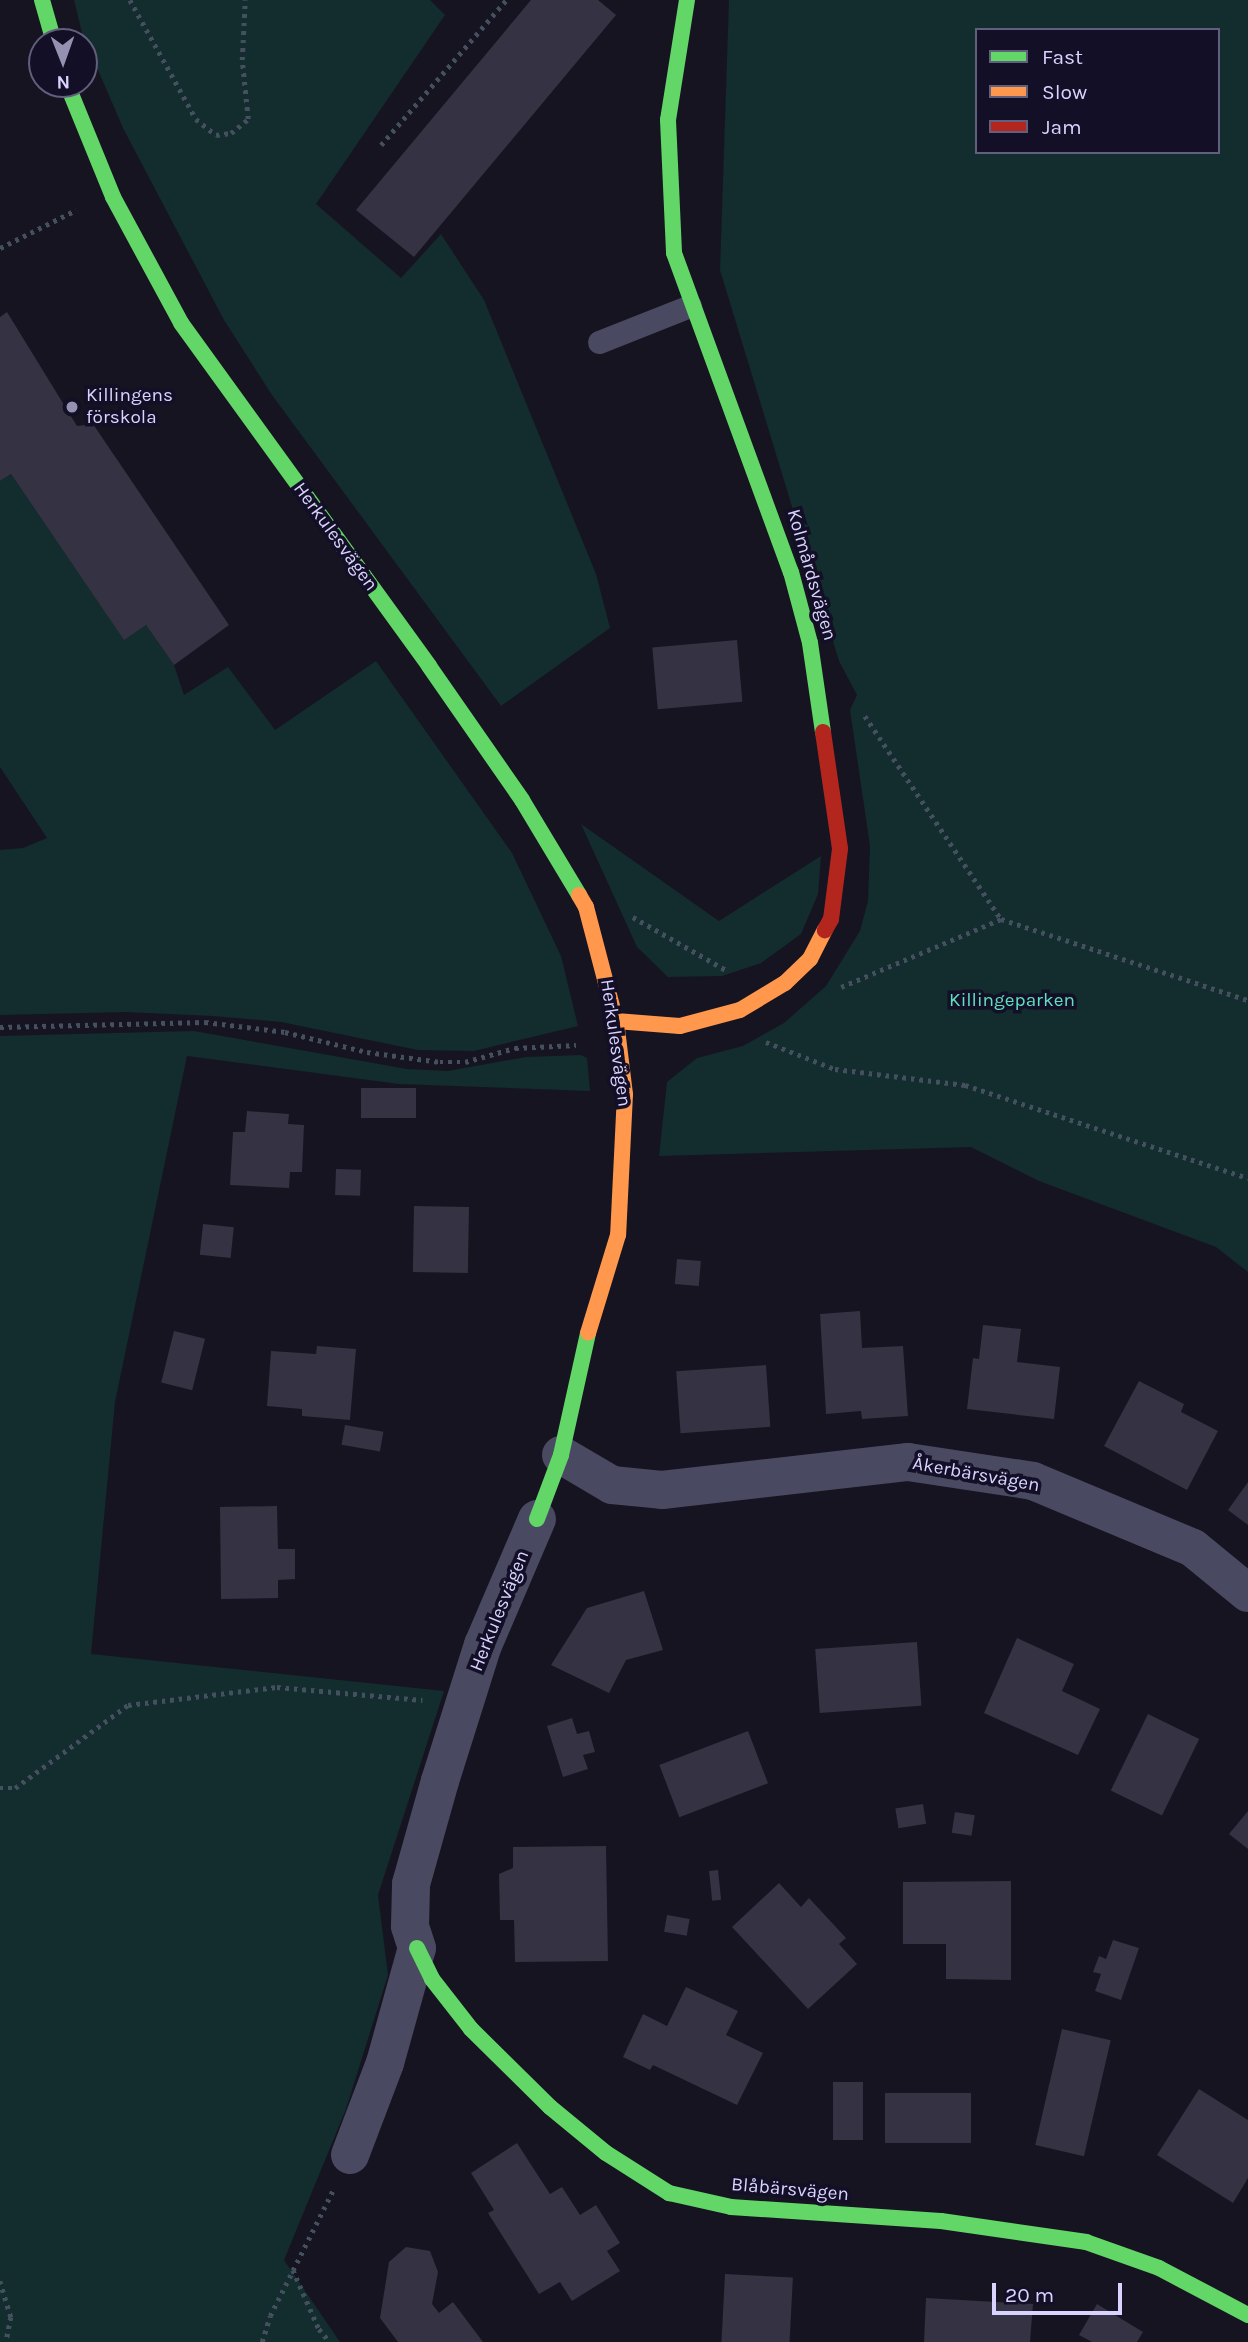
<!DOCTYPE html>
<meta charset="utf-8">
<style>
body{margin:0}
#map{position:relative;width:1248px;height:2342px;overflow:hidden;background:#161421;font-family:Karla,sans-serif}
div>[style]{position:absolute}
.green>*{inset:0;background:#132c2d}
.building>*{inset:0;background:#343243;transform-origin:0 0}
.path>*{height:4.5px;margin-top:-2.25px;transform-origin:0;background:repeating-linear-gradient(90deg,#44505f 0 3.5px,transparent 0 8.5px)}
.lane>*{height:23px;margin:-11.5px;padding:0 11.5px;transform-origin:11.5px;border-radius:11.5px;background:#4a4962}
.street>*{height:38px;margin:-19px;padding:0 19px;transform-origin:19px;border-radius:19px;background:#4a4962}
.fast>*{height:16px;margin:-8px;padding:0 8px;transform-origin:8px;border-radius:8px;background:#63d668}
.slow>*{height:16px;margin:-8px;padding:0 8px;transform-origin:8px;border-radius:8px;background:#ff974d}
.jam>*{height:16px;margin:-8px;padding:0 8px;transform-origin:8px;border-radius:8px;background:#b3261e}
.dots>*{width:19px;height:19px;translate:-50% -50%;box-sizing:border-box;border:4px solid #130f26;border-radius:50%}
span{translate:-50% -50%;white-space:nowrap;text-align:center;line-height:1.15;-webkit-text-stroke:7px #130f26;paint-order:stroke}
.poi-label{font-size:19px;color:#d9d4ff}
.left{translate:0 -50%;text-align:left}
.street-label{font-size:19px;color:#d9d4ff}
.park-label{font-size:19px;color:#5fe0c0}
.legend{position:absolute;left:975px;top:28px;width:245px;height:126px;box-sizing:border-box;background:#130f26;border:2px solid #625e7d;margin:0;padding:9px 12px;list-style:none;font-size:21px;color:#d9d4ff}
.legend li{display:flex;align-items:center;gap:14px;height:35px}
.legend b{width:35px;border:2px solid #625e7d}
.north{position:absolute;left:28px;top:28px;width:70px;height:70px;box-sizing:border-box;background:#130f26;border:2px solid #625e7d;border-radius:50%;rotate:179deg;font-size:19px;font-weight:700;line-height:28px;text-align:center;color:#d9d4ff}
.north::after{content:'';display:block;margin:auto;width:24px;height:32px;background:#9591b1;clip-path:polygon(50% 0,100% 100%,50% 72%,0 100%)}
.scale{position:absolute;left:992px;top:2283px;width:130px;height:32px;box-sizing:border-box;border:4px solid #d9d4ff;border-top:0;padding-left:9px;font-size:21px;line-height:24px;white-space:nowrap;color:#d9d4ff;-webkit-text-stroke:5px #130f26;paint-order:stroke}
</style>
<div id="map">
<div class="green">
<div style="clip-path:polygon(74px 0,430px 0,445px 15px,316px 204px,401px 278px,441px 234px,484px 300px,596px 574px,610px 628px,501px 706px,272px 395px,224px 320px,123px 128px,82px 33px)"></div>
<div style="clip-path:polygon(evenodd,729px 0,1248px 0,1248px 1272px,1216px 1247px,1039px 1181px,971px 1147px,659px 1156px,667px 1082px,697px 1058px,743px 1046px,784px 1023px,826px 986px,860px 931px,868px 901px,870px 846px,850px 710px,857px 695px,839px 661px,720px 270px,729px 0,977px 30px,1218px 30px,1218px 152px,977px 152px,977px 30px)"></div>
<div style="clip-path:polygon(11px 474px,124px 639px,146px 625px,174px 665px,184px 695px,228px 667px,275px 730px,376px 661px,512px 853px,561px 956px,578px 1026px,474px 1051px,418px 1050px,281px 1022px,213px 1016px,126px 1012px,0 1015px,0 850px,23px 848px,47px 838px,0 767px,0 481px)"></div>
<div style="clip-path:polygon(581px 824px,719px 921px,821px 856px,818px 894px,801px 934px,761px 963px,722px 976px,668px 977px,637px 947px)"></div>
<div style="clip-path:polygon(194px 1031px,407px 1069px,448px 1071px,526px 1057px,581px 1055px,587px 1058px,590px 1091px,399px 1084px,187px 1056px,115px 1402px,91px 1654px,444px 1691px,378px 1895px,388px 1975px,346px 2109px,284px 2260px,340px 2342px,0 2342px,0 1036px)"></div>
</div>
<div class="building">
<div style="clip-path:polygon(531px 0,598px 0,616px 15px,414px 257px,356px 210px)"></div>
<div style="clip-path:polygon(7px 312px,77px 426px,93px 424px,229px 625px,174px 665px,146px 625px,124px 640px,11px 474px,0 481px,0 317px)"></div>
<div style="left:737px;top:640px;width:62px;height:85px;rotate:85deg"></div>
<div style="left:361px;top:1088px;width:55px;height:30px"></div>
<div style="clip-path:polygon(247px 1111px,289px 1114px,288px 1124px,304px 1125px,302px 1172px,290px 1172px,289px 1188px,230px 1185px,233px 1132px,245px 1132px)"></div>
<div style="left:336px;top:1169px;width:25px;height:26px;rotate:2deg"></div>
<div style="left:414px;top:1206px;width:55px;height:66px;rotate:1deg"></div>
<div style="left:203px;top:1224px;width:31px;height:31px;rotate:6deg"></div>
<div style="left:677px;top:1259px;width:24px;height:25px;rotate:5deg"></div>
<div style="clip-path:polygon(860px 1311px,862px 1348px,903px 1346px,908px 1416px,862px 1419px,861px 1411px,826px 1414px,820px 1314px)"></div>
<div style="clip-path:polygon(983px 1325px,1021px 1329px,1017px 1362px,1060px 1367px,1054px 1419px,967px 1409px,973px 1358px,979px 1359px)"></div>
<div style="left:174px;top:1331px;width:32px;height:53px;rotate:14deg"></div>
<div style="clip-path:polygon(317px 1346px,356px 1349px,350px 1420px,302px 1416px,302px 1409px,267px 1406px,271px 1351px,316px 1354px)"></div>
<div style="left:766px;top:1365px;width:62px;height:90px;rotate:86deg"></div>
<div style="clip-path:polygon(1139px 1381px,1184px 1404px,1181px 1412px,1218px 1431px,1187px 1490px,1104px 1446px)"></div>
<div style="left:345px;top:1425px;width:39px;height:20px;rotate:10deg"></div>
<div style="clip-path:polygon(1248px 1482px,1248px 1525px,1228px 1510px)"></div>
<div style="clip-path:polygon(277px 1506px,278px 1549px,295px 1549px,295px 1579px,278px 1580px,278px 1598px,221px 1599px,220px 1507px)"></div>
<div style="clip-path:polygon(644px 1591px,663px 1650px,626px 1660px,609px 1693px,551px 1665px,587px 1608px)"></div>
<div style="clip-path:polygon(1017px 1638px,1074px 1664px,1062px 1691px,1100px 1709px,1078px 1755px,984px 1713px)"></div>
<div style="left:917px;top:1642px;width:64px;height:102px;rotate:86deg"></div>
<div style="left:1148px;top:1714px;width:57px;height:85px;rotate:26deg"></div>
<div style="clip-path:polygon(572px 1718px,577px 1734px,589px 1731px,595px 1752px,583px 1755px,588px 1769px,563px 1777px,547px 1726px)"></div>
<div style="left:748px;top:1731px;width:56px;height:95px;rotate:69deg"></div>
<div style="left:923px;top:1804px;width:20px;height:28px;rotate:81deg"></div>
<div style="clip-path:polygon(1248px 1811px,1248px 1849px,1229px 1834px)"></div>
<div style="left:955px;top:1812px;width:20px;height:21px;rotate:9deg"></div>
<div style="clip-path:polygon(606px 1846px,608px 1961px,515px 1962px,514px 1920px,500px 1920px,499px 1874px,513px 1868px,513px 1847px)"></div>
<div style="left:718px;top:1870px;width:30px;height:9px;rotate:84deg"></div>
<div style="clip-path:polygon(1011px 1881px,1011px 1980px,946px 1979px,946px 1944px,903px 1944px,903px 1882px)"></div>
<div style="clip-path:polygon(779px 1883px,801px 1907px,809px 1898px,846px 1938px,839px 1944px,857px 1964px,808px 2009px,732px 1927px)"></div>
<div style="left:667px;top:1915px;width:23px;height:17px;rotate:10deg"></div>
<div style="clip-path:polygon(1113px 1940px,1139px 1948px,1121px 2000px,1095px 1991px,1101px 1974px,1093px 1972px,1099px 1956px,1106px 1959px)"></div>
<div style="clip-path:polygon(686px 1987px,738px 2011px,726px 2035px,763px 2053px,737px 2105px,653px 2065px,650px 2070px,623px 2057px,643px 2014px,667px 2026px)"></div>
<div style="left:1062px;top:2029px;width:50px;height:119px;rotate:13deg"></div>
<div style="left:833px;top:2082px;width:30px;height:58px"></div>
<div style="clip-path:polygon(1199px 2089px,1248px 2120px,1248px 2178px,1233px 2203px,1157px 2155px)"></div>
<div style="left:885px;top:2093px;width:86px;height:50px"></div>
<div style="clip-path:polygon(517px 2143px,550px 2194px,562px 2187px,580px 2215px,596px 2205px,620px 2243px,607px 2251px,620px 2271px,572px 2301px,560px 2282px,539px 2294px,488px 2213px,494px 2210px,471px 2173px)"></div>
<div style="clip-path:polygon(406px 2247px,430px 2251px,438px 2272px,432px 2304px,439px 2313px,453px 2302px,483px 2342px,398px 2342px,380px 2318px,389px 2262px)"></div>
<div style="left:725px;top:2274px;width:68px;height:68px;rotate:3deg"></div>
<div style="clip-path:polygon(926px 2298px,1033px 2304px,1030px 2342px,924px 2342px)"></div>
<div style="clip-path:polygon(1097px 2304px,1143px 2332px,1137px 2342px,1092px 2342px,1079px 2335px)"></div>
</div>
<div class="path">
<div style="left:130px;top:0;width:136px;rotate:61deg"></div>
<div style="left:196px;top:119px;width:26px;rotate:39deg"></div>
<div style="left:216px;top:135px;width:15px;rotate:-8deg"></div>
<div style="left:231px;top:133px;width:22px;rotate:-39deg"></div>
<div style="left:248px;top:119px;width:59px;rotate:-95.8deg"></div>
<div style="left:242px;top:60px;width:60px;rotate:-87.1deg"></div>
<div style="left:381px;top:145px;width:191px;rotate:-49.2deg"></div>
<div style="left:0;top:248px;width:85px;rotate:-26.6deg"></div>
<div style="left:865px;top:716px;width:244px;rotate:56.2deg"></div>
<div style="left:633px;top:917px;width:107px;rotate:29.7deg"></div>
<div style="left:841px;top:987px;width:174px;rotate:-23deg"></div>
<div style="left:1001px;top:919px;width:260px;rotate:18.2deg"></div>
<div style="left:0;top:1027px;width:205px;rotate:-1.4deg"></div>
<div style="left:205px;top:1022px;width:81px;rotate:7.1deg"></div>
<div style="left:285px;top:1032px;width:84px;rotate:13.7deg"></div>
<div style="left:367px;top:1052px;width:74px;rotate:7.8deg"></div>
<div style="left:440px;top:1062px;width:25px"></div>
<div style="left:465px;top:1062px;width:52px;rotate:-15.6deg"></div>
<div style="left:515px;top:1048px;width:61px;rotate:-2.8deg"></div>
<div style="left:766px;top:1042px;width:74px;rotate:21.4deg"></div>
<div style="left:835px;top:1069px;width:131px;rotate:7deg"></div>
<div style="left:965px;top:1085px;width:298px;rotate:18.2deg"></div>
<div style="left:0;top:1788px;width:15px"></div>
<div style="left:15px;top:1788px;width:140px;rotate:-36.3deg"></div>
<div style="left:128px;top:1705px;width:150px;rotate:-6.9deg"></div>
<div style="left:277px;top:1687px;width:146px;rotate:5.1deg"></div>
<div style="left:293px;top:2270px;width:64px;rotate:66.2deg"></div>
<div style="left:319px;top:2329px;width:17px;rotate:50deg"></div>
<div style="left:0;top:2281px;width:38px;rotate:73deg"></div>
<div style="left:11px;top:2317px;width:25px;rotate:101deg"></div>
<div style="left:262px;top:2342px;width:27px;rotate:-73deg"></div>
<div style="left:270px;top:2316px;width:141px;rotate:-63.4deg"></div>
</div>
<div class="lane">
<div style="left:599px;top:342px;width:98px;rotate:-21.6deg"></div>
</div>
<div class="street">
<div style="left:561px;top:1455px;width:59px;rotate:30.5deg"></div>
<div style="left:612px;top:1485px;width:50px;rotate:5.7deg"></div>
<div style="left:662px;top:1490px;width:248px;rotate:-6.5deg"></div>
<div style="left:908px;top:1462px;width:126px;rotate:8.6deg"></div>
<div style="left:1033px;top:1481px;width:173px;rotate:22.7deg"></div>
<div style="left:1193px;top:1548px;width:71px;rotate:39.3deg"></div>
<div style="left:350px;top:2155px;width:98px;rotate:-69.2deg"></div>
<div style="left:385px;top:2063px;width:119px;rotate:-74.5deg"></div>
<div style="left:417px;top:1948px;width:23px;rotate:-108deg"></div>
<div style="left:410px;top:1926px;width:42px;rotate:-88.6deg"></div>
<div style="left:411px;top:1884px;width:107px;rotate:-74.3deg"></div>
<div style="left:440px;top:1781px;width:143px;rotate:-72.5deg"></div>
<div style="left:483px;top:1645px;width:137px;rotate:-66.8deg"></div>
</div>
<div class="fast">
<div style="left:42px;top:0;width:44px;rotate:74.1deg"></div>
<div style="left:687px;top:0;width:121px;rotate:99deg"></div>
<div style="left:668px;top:120px;width:133px;rotate:87.4deg"></div>
<div style="left:674px;top:253px;width:340px;rotate:69.9deg"></div>
<div style="left:791px;top:572px;width:73px;rotate:75deg"></div>
<div style="left:810px;top:643px;width:90px;rotate:81.7deg"></div>
<div style="left:67px;top:84px;width:122px;rotate:67.8deg"></div>
<div style="left:113px;top:197px;width:143px;rotate:61.6deg"></div>
<div style="left:181px;top:323px;width:423px;rotate:54.1deg"></div>
<div style="left:429px;top:666px;width:163px;rotate:55.2deg"></div>
<div style="left:522px;top:800px;width:111px;rotate:59deg"></div>
<div style="left:537px;top:1519px;width:68px;rotate:-69.4deg"></div>
<div style="left:561px;top:1455px;width:125px;rotate:-77.5deg"></div>
<div style="left:417px;top:1948px;width:34px;rotate:64deg"></div>
<div style="left:432px;top:1979px;width:63px;rotate:52deg"></div>
<div style="left:471px;top:2029px;width:111px;rotate:44.6deg"></div>
<div style="left:550px;top:2107px;width:72px;rotate:39.4deg"></div>
<div style="left:606px;top:2153px;width:75px;rotate:32.4deg"></div>
<div style="left:669px;top:2193px;width:64px;rotate:12.7deg"></div>
<div style="left:731px;top:2207px;width:210px;rotate:3.8deg"></div>
<div style="left:941px;top:2221px;width:147px;rotate:8.2deg"></div>
<div style="left:1086px;top:2242px;width:77px;rotate:19.6deg"></div>
<div style="left:1159px;top:2268px;width:101px;rotate:27.8deg"></div>
</div>
<div class="slow">
<div style="left:579px;top:895px;width:14px;rotate:60deg"></div>
<div style="left:586px;top:907px;width:118px;rotate:75.3deg"></div>
<div style="left:616px;top:1021px;width:74px;rotate:83deg"></div>
<div style="left:625px;top:1094px;width:141px;rotate:92.8deg"></div>
<div style="left:618px;top:1235px;width:102px;rotate:107deg"></div>
<div style="left:616px;top:1021px;width:64px;rotate:4.5deg"></div>
<div style="left:680px;top:1026px;width:62px;rotate:-14.9deg"></div>
<div style="left:740px;top:1010px;width:52px;rotate:-31deg"></div>
<div style="left:785px;top:983px;width:35px;rotate:-44deg"></div>
<div style="left:810px;top:959px;width:33px;rotate:-63deg"></div>
</div>
<div class="jam">
<div style="left:823px;top:732px;width:118px;rotate:81.7deg"></div>
<div style="left:840px;top:849px;width:71px;rotate:97.3deg"></div>
<div style="left:831px;top:919px;width:13px;rotate:119deg"></div>
</div>
<div class="dots">
<div style="left:72px;top:407px;background:#9591b1"></div>
</div>
<div class="poi-label">
<span class="left" style="left:86px;top:407px">Killingens<br>förskola</span>
</div>
<div class="street-label">
<span style="left:335px;top:537px;rotate:54deg">Herkulesvägen</span>
<span style="left:811px;top:575px;rotate:74deg">Kolmårdsvägen</span>
<span style="left:615px;top:1043px;rotate:82deg">Herkulesvägen</span>
<span style="left:976px;top:1475px;rotate:10deg">Åkerbärsvägen</span>
<span style="left:500px;top:1611px;rotate:-68deg">Herkulesvägen</span>
<span style="left:790px;top:2190px;rotate:5deg">Blåbärsvägen</span>
</div>
<div class="park-label">
<span style="left:1012px;top:1001px">Killingeparken</span>
</div>
<ul class="legend">
<li><b style="height:9px;background:#63d668"></b>Fast</li>
<li><b style="height:9px;background:#ff974d"></b>Slow</li>
<li><b style="height:9px;background:#b3261e"></b>Jam</li>
</ul>
<div class="north">N</div>
<div class="scale">20 m</div>
</div>
